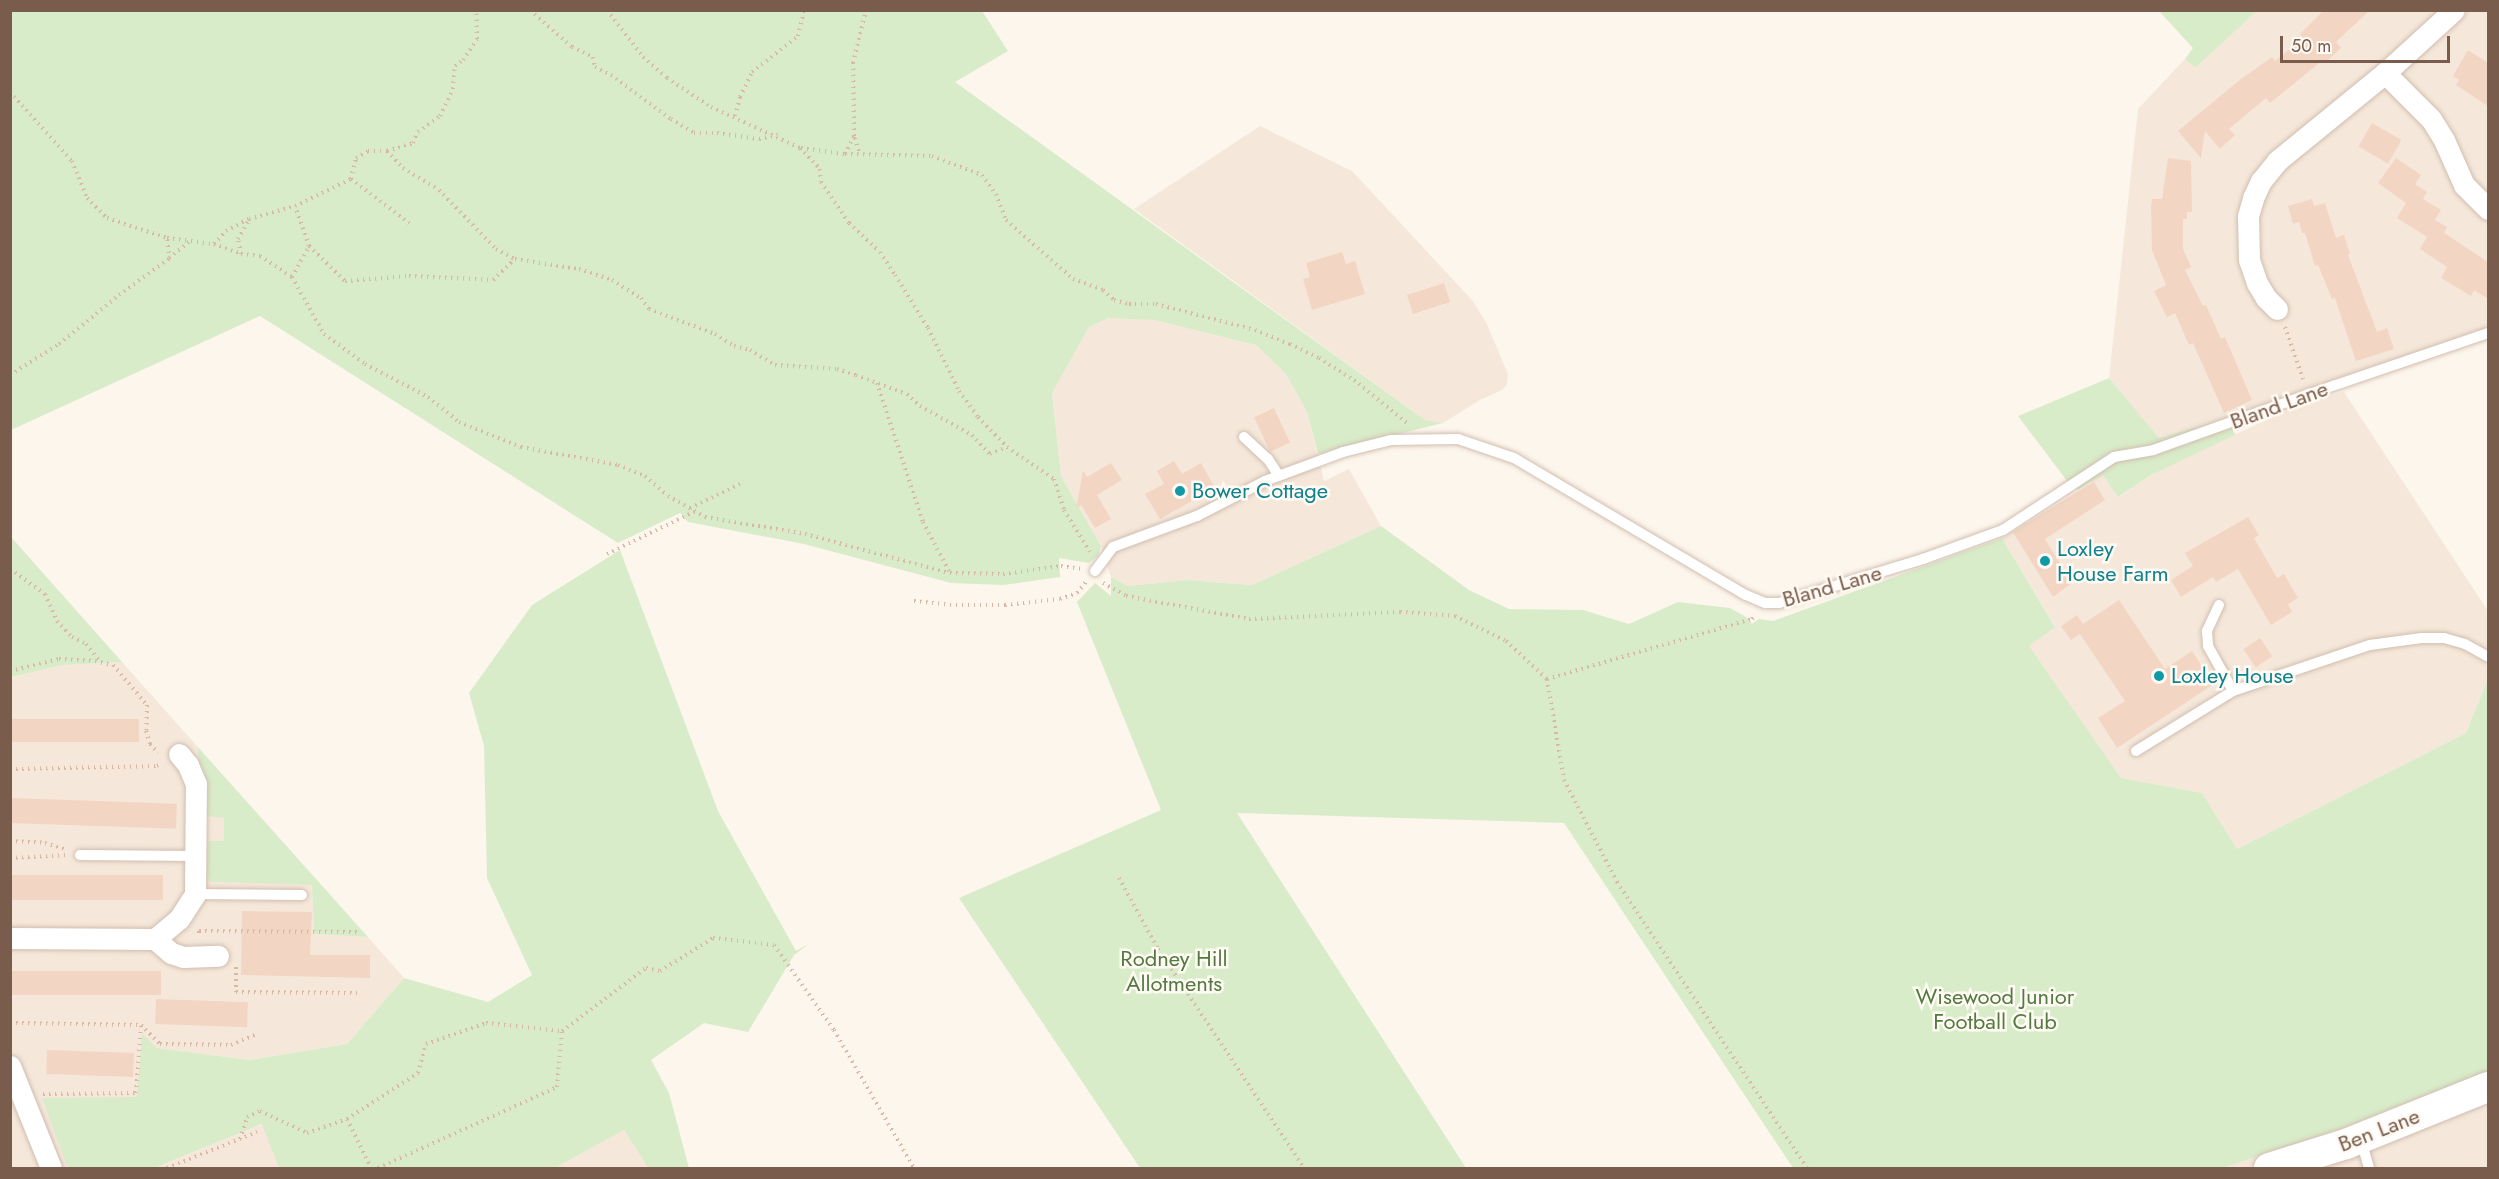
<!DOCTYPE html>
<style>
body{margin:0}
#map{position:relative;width:2499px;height:1179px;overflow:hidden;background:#fdf6ec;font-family:Jost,sans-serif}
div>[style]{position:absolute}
.residential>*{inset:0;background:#f5e8da}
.green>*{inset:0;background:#d8ecc9}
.building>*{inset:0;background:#f3d5c3;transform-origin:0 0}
.path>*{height:4px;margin-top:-2px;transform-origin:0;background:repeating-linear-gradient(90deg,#d9b8a5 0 1.5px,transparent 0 6px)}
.roads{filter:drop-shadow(0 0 2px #d1beb0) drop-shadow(0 0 2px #d1beb0)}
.lane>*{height:10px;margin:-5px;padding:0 5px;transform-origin:5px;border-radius:5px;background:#fff}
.street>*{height:21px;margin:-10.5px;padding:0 10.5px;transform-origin:10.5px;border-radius:10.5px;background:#fff}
.secondary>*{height:30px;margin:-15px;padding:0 15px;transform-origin:15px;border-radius:15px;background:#fff}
.dots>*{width:16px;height:16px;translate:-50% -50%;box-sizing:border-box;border:3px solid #fffaf3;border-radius:50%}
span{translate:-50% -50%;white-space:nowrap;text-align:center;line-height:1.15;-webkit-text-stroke:5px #fffaf3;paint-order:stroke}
.street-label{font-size:22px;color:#7a5c4d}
.culture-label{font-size:22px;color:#0d838f}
.left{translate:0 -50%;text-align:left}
.park-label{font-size:22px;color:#537a41}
.frame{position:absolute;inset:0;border:12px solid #7a5c4d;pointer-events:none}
.scale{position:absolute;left:2280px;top:36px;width:170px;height:27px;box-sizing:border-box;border:3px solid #7a5c4d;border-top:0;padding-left:8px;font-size:18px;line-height:21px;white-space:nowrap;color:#7a5c4d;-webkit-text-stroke:4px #fffaf3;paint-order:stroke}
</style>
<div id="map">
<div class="residential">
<div style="clip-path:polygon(2257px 11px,2488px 11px,2488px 335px,2159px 439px,2109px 378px,2138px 109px,2185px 59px,2195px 68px)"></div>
<div style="clip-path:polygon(1260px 126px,1352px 171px,1472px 300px,1486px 322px,1508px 374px,1507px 384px,1502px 390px,1480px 400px,1443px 423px,1425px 420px,1134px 209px)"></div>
<div style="clip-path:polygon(1129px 317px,1154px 320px,1256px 345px,1286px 374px,1307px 412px,1324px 481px,1349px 469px,1381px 526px,1252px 585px,1187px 580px,1128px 586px,1111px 577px,1101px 546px,1061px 476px,1052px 392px,1089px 327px,1109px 318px)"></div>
<div style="clip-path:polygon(2344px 392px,2488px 611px,2488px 679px,2466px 733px,2237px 849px,2202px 793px,2121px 778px,2028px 646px,2055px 626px,2002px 538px,2103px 475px,2119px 497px,2151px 475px,2205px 448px,2298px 406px)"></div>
<div style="clip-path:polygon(122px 662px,197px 746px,205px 816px,224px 817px,224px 841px,207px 842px,211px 882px,312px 885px,314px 934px,368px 937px,404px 978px,347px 1044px,250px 1060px,157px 1048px,137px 1097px,67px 1166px,70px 1168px,11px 1168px,10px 677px,63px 665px)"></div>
<div style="clip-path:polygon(2488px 1070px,2488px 1168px,2223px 1168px,2340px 1129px)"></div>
<div style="clip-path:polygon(263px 1124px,279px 1168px,154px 1168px)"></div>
<div style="clip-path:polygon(624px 1130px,648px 1168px,555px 1168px)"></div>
</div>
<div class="green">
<div style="clip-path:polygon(10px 11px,982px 11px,1008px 51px,955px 82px,1425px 420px,1443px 423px,1318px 454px,1307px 412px,1286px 374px,1256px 345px,1154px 320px,1109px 318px,1089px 327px,1052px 393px,1061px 476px,1101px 546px,1098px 556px,1089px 563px,1059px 558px,1060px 577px,1003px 585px,951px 583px,804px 544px,688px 522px,680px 513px,618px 543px,260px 316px,11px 430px)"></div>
<div style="clip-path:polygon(2159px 11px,2257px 11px,2195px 68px,2185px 59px,2193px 48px)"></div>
<div style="clip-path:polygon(2109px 378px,2159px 438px,2231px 417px,2235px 435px,2151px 475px,2118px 497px,2103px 475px,2078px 490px,2067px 481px,2018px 416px)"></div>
<div style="clip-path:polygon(1381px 526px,1469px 590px,1509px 609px,1583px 610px,1629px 624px,1678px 602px,1730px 608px,1746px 617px,1752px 624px,1759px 619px,1773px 621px,2002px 538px,2055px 627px,2029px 646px,2121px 778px,2202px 793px,2237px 849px,2466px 733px,2488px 679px,2488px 1071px,2340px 1129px,2223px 1168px,1793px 1168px,1564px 823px,1237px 813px,1466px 1168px,1140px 1168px,959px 898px,1161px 810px,1077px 602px,1095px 583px,1111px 596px,1111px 577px,1128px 586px,1187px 580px,1252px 585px)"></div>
<div style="clip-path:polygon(10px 537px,11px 537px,122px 662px,63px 665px,11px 677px)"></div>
<div style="clip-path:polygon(620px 550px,718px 811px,796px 951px,809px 944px,794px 955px,748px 1032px,704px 1023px,651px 1060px,669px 1093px,689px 1168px,648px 1168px,624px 1130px,555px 1168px,279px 1168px,262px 1124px,154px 1168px,71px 1168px,67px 1166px,42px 1098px,137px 1097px,142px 1034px,157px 1048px,250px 1060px,347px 1044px,404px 978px,488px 1002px,532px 975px,487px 878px,484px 746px,469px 693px,532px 605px)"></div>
<div style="clip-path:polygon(197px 746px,368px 937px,314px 934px,312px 885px,211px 882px,206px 875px,207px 841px,224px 841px,224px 818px,205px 816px)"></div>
</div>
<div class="building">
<div style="clip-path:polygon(2324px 10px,2370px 10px,2336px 42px,2341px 48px,2325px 63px,2323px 60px,2270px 103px,2266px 98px,2229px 129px,2235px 135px,2220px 149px,2205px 131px,2201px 158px,2178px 131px,2241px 79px,2272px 57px,2275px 61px,2303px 38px,2300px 34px)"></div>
<div style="clip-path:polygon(2468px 50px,2488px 63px,2488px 106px,2456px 85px,2459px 80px,2453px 76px)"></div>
<div style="left:2372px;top:123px;width:34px;height:27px;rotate:30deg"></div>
<div style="clip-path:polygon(2168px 158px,2191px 161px,2192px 212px,2187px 212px,2187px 219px,2183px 219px,2183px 249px,2191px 267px,2185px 270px,2203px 306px,2206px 305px,2221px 339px,2225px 337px,2252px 400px,2224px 413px,2193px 343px,2189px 345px,2175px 313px,2167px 317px,2154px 291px,2166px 285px,2152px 250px,2151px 207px,2152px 199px,2162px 199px)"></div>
<div style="clip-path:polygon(2396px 158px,2421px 175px,2415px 184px,2427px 192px,2423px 199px,2441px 210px,2435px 220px,2447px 227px,2444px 233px,2488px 262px,2488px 299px,2474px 290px,2471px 296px,2441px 278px,2447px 267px,2420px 249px,2427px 237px,2397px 218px,2406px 203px,2378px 183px)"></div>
<div style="clip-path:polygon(2312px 199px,2314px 206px,2325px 203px,2336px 238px,2344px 235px,2350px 254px,2348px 255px,2377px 332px,2387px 328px,2394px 349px,2356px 361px,2335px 298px,2332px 299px,2318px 265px,2315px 266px,2305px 233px,2302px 233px,2299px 222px,2293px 224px,2288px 206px)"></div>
<div style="clip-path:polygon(1342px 252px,1346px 264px,1355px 261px,1365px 294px,1312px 310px,1303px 279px,1310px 277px,1306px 263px)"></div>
<div style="left:1444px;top:283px;width:20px;height:39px;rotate:72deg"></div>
<div style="left:1274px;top:408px;width:38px;height:22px;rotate:65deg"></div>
<div style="clip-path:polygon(1174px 461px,1182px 474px,1201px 463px,1215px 488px,1160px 519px,1145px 494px,1164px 484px,1157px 471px)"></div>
<div style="clip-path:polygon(1111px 463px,1122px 480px,1097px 495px,1111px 519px,1095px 528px,1081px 505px,1076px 509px,1083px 471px,1087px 477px)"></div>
<div style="clip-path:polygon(2094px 482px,2105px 500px,2045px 539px,2072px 583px,2053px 597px,2013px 532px)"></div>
<div style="clip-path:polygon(2248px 517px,2259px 535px,2254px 538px,2277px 578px,2284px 574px,2298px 598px,2288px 604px,2292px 612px,2271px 625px,2238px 569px,2216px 582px,2213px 577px,2181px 597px,2171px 580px,2193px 566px,2185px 553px)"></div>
<div style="clip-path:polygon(2119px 600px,2165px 669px,2192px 651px,2214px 684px,2117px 748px,2098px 718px,2125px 701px,2080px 634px,2071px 640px,2061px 626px,2077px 615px,2083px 624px)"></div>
<div style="left:2260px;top:638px;width:22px;height:20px;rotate:56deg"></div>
<div style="left:10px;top:719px;width:129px;height:23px"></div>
<div style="left:10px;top:798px;width:167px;height:25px;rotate:2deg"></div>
<div style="left:10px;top:875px;width:153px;height:25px"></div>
<div style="clip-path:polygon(242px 911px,312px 912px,310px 955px,370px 955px,370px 978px,241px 975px)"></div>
<div style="left:10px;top:971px;width:151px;height:24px"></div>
<div style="left:156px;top:999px;width:92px;height:25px;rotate:2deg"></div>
<div style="left:47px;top:1050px;width:87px;height:24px;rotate:2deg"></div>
</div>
<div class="path">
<div style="left:530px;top:10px;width:56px;rotate:41.4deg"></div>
<div style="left:572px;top:47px;width:23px;rotate:25deg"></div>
<div style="left:593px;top:57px;width:10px;rotate:79deg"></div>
<div style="left:595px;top:67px;width:18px;rotate:27deg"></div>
<div style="left:611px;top:75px;width:74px;rotate:36.3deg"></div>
<div style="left:671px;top:119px;width:27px;rotate:31deg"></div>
<div style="left:694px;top:133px;width:23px"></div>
<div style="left:717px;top:133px;width:42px;rotate:8.1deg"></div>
<div style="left:759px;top:139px;width:19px;rotate:-12deg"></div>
<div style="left:607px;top:10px;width:59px;rotate:52.5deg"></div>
<div style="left:643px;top:57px;width:32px;rotate:41deg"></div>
<div style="left:667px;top:78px;width:53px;rotate:33.4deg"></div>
<div style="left:711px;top:107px;width:98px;rotate:24.7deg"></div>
<div style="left:800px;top:148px;width:29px;rotate:46deg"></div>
<div style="left:820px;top:169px;width:13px;rotate:86deg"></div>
<div style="left:821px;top:182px;width:50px;rotate:55.7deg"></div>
<div style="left:849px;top:223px;width:42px;rotate:43.1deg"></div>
<div style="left:880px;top:252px;width:27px;rotate:57deg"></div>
<div style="left:895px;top:275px;width:62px;rotate:58.1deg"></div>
<div style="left:928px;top:328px;width:70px;rotate:63.8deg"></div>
<div style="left:959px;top:391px;width:32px;rotate:54deg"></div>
<div style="left:978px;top:417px;width:42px;rotate:46deg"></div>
<div style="left:1007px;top:447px;width:57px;rotate:34.2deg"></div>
<div style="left:1054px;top:479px;width:33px;rotate:72deg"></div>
<div style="left:1064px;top:510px;width:49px;rotate:58.2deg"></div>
<div style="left:10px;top:92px;width:93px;rotate:48.1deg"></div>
<div style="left:72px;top:161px;width:40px;rotate:68deg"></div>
<div style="left:87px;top:198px;width:28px;rotate:45deg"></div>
<div style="left:107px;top:218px;width:63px;rotate:18.4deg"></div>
<div style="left:167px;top:238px;width:47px;rotate:7.3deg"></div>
<div style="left:214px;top:244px;width:29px;rotate:20deg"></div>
<div style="left:241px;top:254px;width:19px;rotate:6deg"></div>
<div style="left:260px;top:256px;width:38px;rotate:33deg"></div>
<div style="left:292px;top:277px;width:65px;rotate:60.7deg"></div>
<div style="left:324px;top:334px;width:51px;rotate:36.2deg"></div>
<div style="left:365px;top:364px;width:71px;rotate:27.6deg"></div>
<div style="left:428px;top:397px;width:40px;rotate:39deg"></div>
<div style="left:459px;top:422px;width:67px;rotate:22deg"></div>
<div style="left:521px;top:447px;width:99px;rotate:10.5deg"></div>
<div style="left:618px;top:465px;width:29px;rotate:22deg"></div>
<div style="left:645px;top:476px;width:30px;rotate:41deg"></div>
<div style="left:668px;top:496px;width:43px;rotate:29.6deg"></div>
<div style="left:705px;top:517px;width:101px;rotate:9.6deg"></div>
<div style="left:805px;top:534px;width:150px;rotate:15.1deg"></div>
<div style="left:950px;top:573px;width:53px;rotate:1.1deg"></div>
<div style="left:1003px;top:574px;width:59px;rotate:-7.9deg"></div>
<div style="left:1061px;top:566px;width:21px;rotate:8deg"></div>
<div style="left:735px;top:116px;width:20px;rotate:-75deg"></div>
<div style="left:740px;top:97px;width:28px;rotate:-64deg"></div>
<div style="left:752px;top:72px;width:58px;rotate:-38deg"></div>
<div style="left:798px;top:36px;width:27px;rotate:-77deg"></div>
<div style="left:855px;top:138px;width:17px;rotate:73deg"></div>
<div style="left:801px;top:148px;width:44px;rotate:7.8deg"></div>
<div style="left:845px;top:154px;width:87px;rotate:1.3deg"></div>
<div style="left:932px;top:156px;width:53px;rotate:20.8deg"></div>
<div style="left:982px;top:175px;width:24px;rotate:54deg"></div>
<div style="left:996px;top:194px;width:28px;rotate:69deg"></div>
<div style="left:1006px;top:220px;width:89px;rotate:41.4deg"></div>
<div style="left:1073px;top:279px;width:32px;rotate:20deg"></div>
<div style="left:1103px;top:290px;width:15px;rotate:42deg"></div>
<div style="left:1114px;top:300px;width:16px;rotate:15deg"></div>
<div style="left:1129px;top:304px;width:27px"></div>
<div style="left:1156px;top:304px;width:102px;rotate:14.7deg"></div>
<div style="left:1255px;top:330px;width:38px;rotate:22deg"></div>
<div style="left:1290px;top:344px;width:32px;rotate:26deg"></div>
<div style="left:1319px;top:358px;width:41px;rotate:32.2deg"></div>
<div style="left:1354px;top:380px;width:68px;rotate:39.1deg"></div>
<div style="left:387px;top:151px;width:23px;rotate:47deg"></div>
<div style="left:403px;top:168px;width:42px;rotate:31.4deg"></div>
<div style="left:439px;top:190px;width:82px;rotate:46deg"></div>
<div style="left:496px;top:249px;width:21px;rotate:28deg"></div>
<div style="left:515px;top:259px;width:65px;rotate:8.9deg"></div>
<div style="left:579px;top:269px;width:35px;rotate:18deg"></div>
<div style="left:612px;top:280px;width:34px;rotate:32deg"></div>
<div style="left:641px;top:298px;width:14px;rotate:54deg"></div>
<div style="left:649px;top:309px;width:71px;rotate:20.7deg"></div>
<div style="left:715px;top:334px;width:22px;rotate:32deg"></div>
<div style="left:734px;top:346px;width:16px;rotate:14deg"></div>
<div style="left:750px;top:350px;width:29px;rotate:31deg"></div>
<div style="left:775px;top:365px;width:62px;rotate:3.7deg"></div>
<div style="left:837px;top:369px;width:20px;rotate:18deg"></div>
<div style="left:856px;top:375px;width:54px;rotate:20.4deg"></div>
<div style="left:907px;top:394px;width:18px;rotate:43deg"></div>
<div style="left:920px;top:406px;width:60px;rotate:29.1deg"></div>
<div style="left:972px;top:435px;width:26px;rotate:47deg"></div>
<div style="left:990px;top:454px;width:18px;rotate:-22deg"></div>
<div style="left:845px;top:154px;width:20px;rotate:-63deg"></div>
<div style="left:854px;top:136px;width:73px;rotate:-90.8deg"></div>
<div style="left:853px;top:63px;width:55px;rotate:-76.2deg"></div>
<div style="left:351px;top:179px;width:73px;rotate:37.2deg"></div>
<div style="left:214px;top:244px;width:18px;rotate:-47deg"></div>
<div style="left:226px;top:231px;width:26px;rotate:-28deg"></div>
<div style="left:249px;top:219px;width:48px;rotate:-15.8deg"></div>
<div style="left:295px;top:206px;width:62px;rotate:-25.7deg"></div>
<div style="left:351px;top:179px;width:22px;rotate:-77deg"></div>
<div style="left:356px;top:158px;width:14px;rotate:-30deg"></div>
<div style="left:368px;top:151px;width:19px"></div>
<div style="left:387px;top:151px;width:27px;rotate:-17deg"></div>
<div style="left:413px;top:143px;width:12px;rotate:-66deg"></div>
<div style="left:418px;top:132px;width:27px;rotate:-36deg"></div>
<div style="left:440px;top:116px;width:30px;rotate:-64deg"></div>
<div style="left:453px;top:89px;width:23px;rotate:-85deg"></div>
<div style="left:455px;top:66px;width:10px;rotate:-37deg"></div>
<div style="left:463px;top:60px;width:25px;rotate:-56deg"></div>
<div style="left:477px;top:39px;width:29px;rotate:-92deg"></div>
<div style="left:309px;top:246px;width:50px;rotate:44.2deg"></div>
<div style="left:345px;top:281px;width:64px;rotate:-4.5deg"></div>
<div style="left:409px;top:276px;width:84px;rotate:2.7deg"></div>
<div style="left:493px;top:280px;width:30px;rotate:-44deg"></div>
<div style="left:241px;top:254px;width:15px;rotate:-101deg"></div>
<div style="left:238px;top:239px;width:22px;rotate:-60deg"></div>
<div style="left:169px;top:258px;width:26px;rotate:-39deg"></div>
<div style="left:292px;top:277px;width:35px;rotate:-61deg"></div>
<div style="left:309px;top:246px;width:42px;rotate:-109.3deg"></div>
<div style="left:2285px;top:327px;width:55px;rotate:70.9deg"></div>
<div style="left:10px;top:375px;width:58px;rotate:-32.3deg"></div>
<div style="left:59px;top:344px;width:77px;rotate:-39.2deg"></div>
<div style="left:119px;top:295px;width:62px;rotate:-35.8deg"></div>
<div style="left:169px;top:259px;width:21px;rotate:-95deg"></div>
<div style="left:877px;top:383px;width:146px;rotate:71.7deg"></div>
<div style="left:923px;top:522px;width:58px;rotate:62.1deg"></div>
<div style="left:690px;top:508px;width:60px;rotate:-25.7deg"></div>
<div style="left:607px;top:554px;width:97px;rotate:-25.8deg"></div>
<div style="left:10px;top:569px;width:43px;rotate:35.5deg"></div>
<div style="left:45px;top:594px;width:30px;rotate:66deg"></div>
<div style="left:57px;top:621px;width:22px;rotate:47deg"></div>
<div style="left:72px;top:637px;width:16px;rotate:27deg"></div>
<div style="left:86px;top:644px;width:22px;rotate:51deg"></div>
<div style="left:1103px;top:583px;width:26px;rotate:29deg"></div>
<div style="left:1126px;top:596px;width:125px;rotate:10.6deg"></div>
<div style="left:1249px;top:619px;width:151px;rotate:-2.7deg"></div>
<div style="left:1400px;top:612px;width:55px;rotate:4.2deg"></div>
<div style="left:1455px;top:616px;width:57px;rotate:26.1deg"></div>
<div style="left:1506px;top:641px;width:56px;rotate:42.8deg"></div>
<div style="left:1547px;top:679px;width:214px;rotate:-16.3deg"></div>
<div style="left:1752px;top:619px;width:5px;rotate:-53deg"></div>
<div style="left:914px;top:601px;width:36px;rotate:6deg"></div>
<div style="left:950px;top:605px;width:55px"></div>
<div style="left:1005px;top:605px;width:55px;rotate:-6.2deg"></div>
<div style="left:1060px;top:599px;width:18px;rotate:-19deg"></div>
<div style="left:1077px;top:593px;width:14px;rotate:-51deg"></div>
<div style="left:10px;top:671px;width:50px;rotate:-13.8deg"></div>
<div style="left:59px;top:659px;width:36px;rotate:3deg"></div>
<div style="left:95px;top:661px;width:18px;rotate:13deg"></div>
<div style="left:113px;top:665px;width:52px;rotate:49.6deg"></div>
<div style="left:147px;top:705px;width:26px;rotate:92deg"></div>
<div style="left:146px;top:731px;width:14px;rotate:73deg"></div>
<div style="left:150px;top:744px;width:12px;rotate:48deg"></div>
<div style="left:1547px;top:679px;width:102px;rotate:80.4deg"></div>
<div style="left:1564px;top:780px;width:115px;rotate:62.5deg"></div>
<div style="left:1617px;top:882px;width:343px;rotate:56.4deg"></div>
<div style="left:10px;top:769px;width:147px;rotate:-1.2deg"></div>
<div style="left:157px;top:766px;width:5px;rotate:-22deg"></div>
<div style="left:10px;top:841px;width:35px;rotate:3deg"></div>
<div style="left:45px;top:843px;width:21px;rotate:17deg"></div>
<div style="left:10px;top:858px;width:57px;rotate:-3deg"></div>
<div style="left:1119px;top:878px;width:81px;rotate:61.2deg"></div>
<div style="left:1158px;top:949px;width:263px;rotate:56.3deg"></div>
<div style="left:199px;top:933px;width:2px;rotate:-90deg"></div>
<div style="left:199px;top:931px;width:159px;rotate:0.4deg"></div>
<div style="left:236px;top:967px;width:25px;rotate:90deg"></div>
<div style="left:236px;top:992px;width:121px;rotate:0.5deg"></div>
<div style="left:10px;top:1023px;width:131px;rotate:0.9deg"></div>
<div style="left:141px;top:1025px;width:27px;rotate:45deg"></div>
<div style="left:160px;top:1044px;width:71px;rotate:0.8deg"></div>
<div style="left:231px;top:1045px;width:26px;rotate:-23deg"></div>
<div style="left:43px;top:1094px;width:93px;rotate:-0.6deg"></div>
<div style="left:136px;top:1093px;width:67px;rotate:-85.7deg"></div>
<div style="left:347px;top:1119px;width:55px;rotate:63.9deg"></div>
<div style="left:240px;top:1139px;width:23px;rotate:-72deg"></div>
<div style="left:247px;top:1117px;width:14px;rotate:-25deg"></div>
<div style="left:260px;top:1111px;width:52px;rotate:25.1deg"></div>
<div style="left:307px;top:1133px;width:42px;rotate:-19.3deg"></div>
<div style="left:347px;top:1119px;width:85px;rotate:-32.9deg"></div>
<div style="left:418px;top:1073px;width:30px;rotate:-75deg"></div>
<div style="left:426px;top:1044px;width:64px;rotate:-19.3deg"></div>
<div style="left:486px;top:1023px;width:76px;rotate:6deg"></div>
<div style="left:167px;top:1168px;width:97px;rotate:-21.8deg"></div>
<div style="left:378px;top:1168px;width:196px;rotate:-24.3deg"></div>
<div style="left:557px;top:1087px;width:56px;rotate:-84.9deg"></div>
<div style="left:562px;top:1031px;width:105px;rotate:-36.9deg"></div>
<div style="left:646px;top:968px;width:14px;rotate:12deg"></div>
<div style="left:660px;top:971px;width:62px;rotate:-31.9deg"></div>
<div style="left:713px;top:938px;width:61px;rotate:6.5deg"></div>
<div style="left:774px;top:945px;width:104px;rotate:54.8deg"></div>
<div style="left:834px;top:1030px;width:160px;rotate:59.9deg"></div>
</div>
<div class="roads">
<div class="lane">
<div style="left:1244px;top:437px;width:33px;rotate:43deg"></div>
<div style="left:1268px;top:459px;width:20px;rotate:57deg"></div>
<div style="left:1095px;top:571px;width:30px;rotate:-53deg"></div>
<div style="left:1113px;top:547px;width:90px;rotate:-20.3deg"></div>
<div style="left:1197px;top:516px;width:76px;rotate:-27.2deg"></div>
<div style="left:1265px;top:481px;width:83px;rotate:-20.4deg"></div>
<div style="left:1343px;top:452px;width:49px;rotate:-14deg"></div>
<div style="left:1391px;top:440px;width:67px;rotate:-0.9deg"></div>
<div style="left:1458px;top:439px;width:59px;rotate:18.7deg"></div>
<div style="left:1514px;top:458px;width:269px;rotate:30.6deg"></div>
<div style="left:1746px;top:595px;width:21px;rotate:23deg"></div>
<div style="left:1765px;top:603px;width:14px"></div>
<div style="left:1779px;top:603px;width:151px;rotate:-17deg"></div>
<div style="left:1923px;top:559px;width:85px;rotate:-19.9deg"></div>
<div style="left:2003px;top:530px;width:133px;rotate:-33.3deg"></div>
<div style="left:2114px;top:457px;width:40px;rotate:-10deg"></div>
<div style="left:2153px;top:450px;width:166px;rotate:-19.7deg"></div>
<div style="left:2309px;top:394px;width:189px;rotate:-18.8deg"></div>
<div style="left:2219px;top:605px;width:29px;rotate:115deg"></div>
<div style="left:2207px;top:631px;width:15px;rotate:86deg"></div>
<div style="left:2208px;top:646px;width:51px;rotate:60.9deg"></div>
<div style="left:2136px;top:751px;width:114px;rotate:-31.7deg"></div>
<div style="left:2233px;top:691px;width:145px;rotate:-18.6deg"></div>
<div style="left:2370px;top:645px;width:52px;rotate:-7.7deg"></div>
<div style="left:2422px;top:638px;width:22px"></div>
<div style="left:2444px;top:638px;width:22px;rotate:16deg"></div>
<div style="left:2465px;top:644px;width:26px;rotate:29deg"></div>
<div style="left:80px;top:855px;width:116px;rotate:0.5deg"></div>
<div style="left:195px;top:894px;width:107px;rotate:0.5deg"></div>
<div style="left:2361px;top:1140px;width:29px;rotate:74deg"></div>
</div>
<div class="street">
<div style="left:2385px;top:73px;width:65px;rotate:45deg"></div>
<div style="left:2431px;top:119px;width:25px;rotate:58deg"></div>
<div style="left:2444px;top:140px;width:49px;rotate:66deg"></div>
<div style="left:2464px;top:185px;width:34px;rotate:45deg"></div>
<div style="left:2277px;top:309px;width:16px;rotate:-135deg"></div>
<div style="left:2266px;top:298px;width:17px;rotate:-121deg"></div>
<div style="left:2257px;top:283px;width:24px;rotate:-109deg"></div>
<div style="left:2249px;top:260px;width:44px;rotate:-91.3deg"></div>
<div style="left:2248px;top:216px;width:19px;rotate:-74deg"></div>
<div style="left:2253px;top:198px;width:19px;rotate:-65deg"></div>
<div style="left:2261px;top:181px;width:26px;rotate:-51deg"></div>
<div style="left:2277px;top:161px;width:139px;rotate:-39.2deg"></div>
<div style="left:2385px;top:73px;width:93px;rotate:-42.4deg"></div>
<div style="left:10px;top:938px;width:145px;rotate:0.4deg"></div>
<div style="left:155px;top:939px;width:31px;rotate:-40deg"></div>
<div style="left:179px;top:919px;width:30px;rotate:-57deg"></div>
<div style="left:195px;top:894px;width:110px;rotate:-89.5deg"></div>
<div style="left:196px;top:784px;width:21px;rotate:-113deg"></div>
<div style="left:188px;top:765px;width:14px;rotate:-129deg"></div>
<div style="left:155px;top:939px;width:21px;rotate:41deg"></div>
<div style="left:171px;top:953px;width:13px;rotate:18deg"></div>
<div style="left:183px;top:957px;width:35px;rotate:-2deg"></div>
<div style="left:10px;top:1066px;width:110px;rotate:68.1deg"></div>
</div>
<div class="secondary">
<div style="left:2269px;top:1168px;width:81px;rotate:-17.3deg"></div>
<div style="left:2346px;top:1144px;width:153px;rotate:-21.9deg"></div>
</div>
</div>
<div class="dots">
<div style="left:1180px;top:491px;background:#0f9aa8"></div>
<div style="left:2045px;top:561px;background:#0f9aa8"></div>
<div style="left:2159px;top:676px;background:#0f9aa8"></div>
</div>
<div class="street-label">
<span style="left:2279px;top:405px;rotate:-20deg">Bland Lane</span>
<span style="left:1832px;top:586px;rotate:-16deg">Bland Lane</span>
<span style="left:2379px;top:1130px;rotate:-21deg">Ben Lane</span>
</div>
<div class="culture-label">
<span class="left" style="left:1192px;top:491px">Bower Cottage</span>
<span class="left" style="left:2057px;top:561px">Loxley<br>House Farm</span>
<span class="left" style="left:2171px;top:676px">Loxley House</span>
</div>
<div class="park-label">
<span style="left:1174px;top:971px">Rodney Hill<br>Allotments</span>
<span style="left:1995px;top:1009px">Wisewood Junior<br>Football Club</span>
</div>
<div class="frame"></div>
<div class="scale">50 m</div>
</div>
